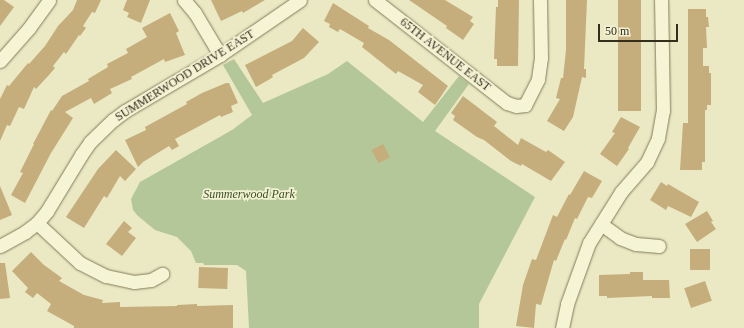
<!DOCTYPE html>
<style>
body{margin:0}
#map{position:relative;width:744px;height:328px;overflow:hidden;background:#eae9c3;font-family:"Times New Roman",serif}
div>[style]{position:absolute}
.green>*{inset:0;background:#b4c798}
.building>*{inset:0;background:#c5ae7c;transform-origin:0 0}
.roads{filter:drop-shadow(0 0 1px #827b5b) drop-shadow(0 0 1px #827b5b)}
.street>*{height:13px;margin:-6.5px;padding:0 6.5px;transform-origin:6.5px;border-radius:6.5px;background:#f5f5d5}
span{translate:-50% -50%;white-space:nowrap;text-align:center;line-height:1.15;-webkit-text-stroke:3.5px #f2f1d2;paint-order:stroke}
.street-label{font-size:12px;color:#332e1e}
.park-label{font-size:12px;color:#394e27;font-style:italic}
.scale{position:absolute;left:598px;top:24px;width:80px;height:18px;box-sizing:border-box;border:2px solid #332e1e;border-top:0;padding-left:5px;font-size:12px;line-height:14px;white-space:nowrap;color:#332e1e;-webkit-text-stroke:3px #f2f1d2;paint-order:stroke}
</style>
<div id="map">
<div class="green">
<div style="clip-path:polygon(234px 59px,263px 103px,328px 74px,347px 61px,423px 122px,459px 76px,469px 84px,435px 131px,535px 197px,479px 304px,479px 328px,249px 328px,246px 271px,237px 265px,204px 265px,203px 263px,196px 263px,191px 251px,177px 237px,155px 230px,138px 216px,133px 210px,131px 199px,140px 182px,232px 130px,252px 115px,223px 65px)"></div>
</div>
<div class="building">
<div style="clip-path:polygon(0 0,4px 0,14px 7px,0 26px)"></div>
<div style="clip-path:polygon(77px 0,101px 0,95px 13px,92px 12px,83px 26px,86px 28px,80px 36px,79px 35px,66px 54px,64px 52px,53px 66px,55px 68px,49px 75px,36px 89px,34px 87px,24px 109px,19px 107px,10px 126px,7px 125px,0 141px,0 99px,7px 85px,9px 86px,28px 63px,29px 64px,45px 46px,58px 26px,73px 10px)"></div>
<div style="clip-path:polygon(127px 0,150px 0,141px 23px,127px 17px,129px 13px,123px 10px)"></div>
<div style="clip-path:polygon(211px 0,265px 0,243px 13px,242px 11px,221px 21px)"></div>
<div style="clip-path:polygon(409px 0,445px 0,473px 17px,470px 21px,474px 24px,463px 40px,446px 28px,447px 26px)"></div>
<div style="clip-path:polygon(498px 0,519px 0,518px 66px,497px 66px,497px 59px,494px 59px,496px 7px,498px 7px)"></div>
<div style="clip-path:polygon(566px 0,587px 0,584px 69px,586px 69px,586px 78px,582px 77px,573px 117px,564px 131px,547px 121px,560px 99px,556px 98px,561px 78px,563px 78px,566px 50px)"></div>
<div style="left:618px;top:0;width:23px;height:111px"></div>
<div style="clip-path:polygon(333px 3px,369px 26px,368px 28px,389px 40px,448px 86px,435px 105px,418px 92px,423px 85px,398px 71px,396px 74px,362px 47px,364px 43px,340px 29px,338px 32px,329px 27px,330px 24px,324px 21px)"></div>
<div style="clip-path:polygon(688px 9px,706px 9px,706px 17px,708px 17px,709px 27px,706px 27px,707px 48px,703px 48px,703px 66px,709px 66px,709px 73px,711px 73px,711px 105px,707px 105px,707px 110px,705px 110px,705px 162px,702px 162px,702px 170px,680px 170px,683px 123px,688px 123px)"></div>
<div style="clip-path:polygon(170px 13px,179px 31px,176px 33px,185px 55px,165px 62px,164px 59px,131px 77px,132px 79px,110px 89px,112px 93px,94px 104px,91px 98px,65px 112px,73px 118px,51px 153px,25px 203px,11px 195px,23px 173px,20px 172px,34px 144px,33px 144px,51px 110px,52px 111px,62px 96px,89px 81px,88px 79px,108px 67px,107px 64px,128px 53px,126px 49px,147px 37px,142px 28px)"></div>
<div style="clip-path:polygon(303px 28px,319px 42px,304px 58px,272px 75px,273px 77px,270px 79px,256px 87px,245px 65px,292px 41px)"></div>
<div style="clip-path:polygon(226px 83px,229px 83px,238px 103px,231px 106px,233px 112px,221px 117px,220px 115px,175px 139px,179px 146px,172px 150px,169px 146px,143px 162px,138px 167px,125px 140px,146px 130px,145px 127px,187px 104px,186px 102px,202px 93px)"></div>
<div style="clip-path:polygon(463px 96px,497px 122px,494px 126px,518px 145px,521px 138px,546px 152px,548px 150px,565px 162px,551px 181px,522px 164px,521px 166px,511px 161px,484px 140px,477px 137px,453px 120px,455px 116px,451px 113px)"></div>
<div style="clip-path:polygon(621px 117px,640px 127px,628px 148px,629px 149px,617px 166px,600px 154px,615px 133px,612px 132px)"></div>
<div style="left:383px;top:144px;width:15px;height:13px;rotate:62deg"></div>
<div style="clip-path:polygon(116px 150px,136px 169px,125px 181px,120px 176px,107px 198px,104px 196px,84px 228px,66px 217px,98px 169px)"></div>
<div style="clip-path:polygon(584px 171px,602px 181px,592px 198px,588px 197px,577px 219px,575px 218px,566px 240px,565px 239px,556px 261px,554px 260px,541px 305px,536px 304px,534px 328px,516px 326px,523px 285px,532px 259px,536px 260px,553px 215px,557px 217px,569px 194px,570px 195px)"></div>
<div style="clip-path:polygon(661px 182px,667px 186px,668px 184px,699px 202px,691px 217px,668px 206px,666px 210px,650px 200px)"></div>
<div style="clip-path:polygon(0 186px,12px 215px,0 220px)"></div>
<div style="clip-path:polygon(707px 211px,713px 221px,711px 222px,716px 229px,697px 242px,685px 224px)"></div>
<div style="clip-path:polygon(124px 221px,132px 228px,128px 232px,136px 238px,122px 256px,106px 244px)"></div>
<div style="left:690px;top:249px;width:20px;height:21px"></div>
<div style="clip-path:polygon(31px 252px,44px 265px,62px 278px,59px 281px,84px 295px,103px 300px,102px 303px,120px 302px,120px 307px,177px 306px,177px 305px,197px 304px,197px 306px,233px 305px,233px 328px,74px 328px,74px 326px,47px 311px,51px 304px,37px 293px,33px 298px,25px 292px,28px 288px,12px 271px)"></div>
<div style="clip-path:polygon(0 263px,5px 263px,10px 298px,0 299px)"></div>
<div style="left:199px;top:267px;width:29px;height:21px;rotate:2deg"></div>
<div style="clip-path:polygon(630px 272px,643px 272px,643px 280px,669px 280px,670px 298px,652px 298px,652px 296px,607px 298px,607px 296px,599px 296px,599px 275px,630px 274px)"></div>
<div style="left:705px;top:281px;width:21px;height:22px;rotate:71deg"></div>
</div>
<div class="roads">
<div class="street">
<div style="left:184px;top:0;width:17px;rotate:50deg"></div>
<div style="left:195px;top:13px;width:49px;rotate:59.2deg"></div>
<div style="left:375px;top:0;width:167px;rotate:38deg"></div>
<div style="left:507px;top:103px;width:9px;rotate:18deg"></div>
<div style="left:516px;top:106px;width:9px;rotate:-6deg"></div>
<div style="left:525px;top:105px;width:29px;rotate:-63deg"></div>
<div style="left:538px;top:79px;width:21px;rotate:-82deg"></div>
<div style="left:541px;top:58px;width:58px;rotate:-91deg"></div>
<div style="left:0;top:61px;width:44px;rotate:-48.7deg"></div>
<div style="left:29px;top:28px;width:34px;rotate:-54deg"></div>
<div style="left:37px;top:223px;width:59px;rotate:42.9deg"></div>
<div style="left:80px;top:263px;width:29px;rotate:27deg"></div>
<div style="left:106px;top:276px;width:29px;rotate:12deg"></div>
<div style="left:134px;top:282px;width:17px;rotate:-7deg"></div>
<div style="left:151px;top:280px;width:13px;rotate:-29deg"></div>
<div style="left:601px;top:224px;width:24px;rotate:36deg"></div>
<div style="left:620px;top:238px;width:17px;rotate:21deg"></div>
<div style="left:636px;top:244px;width:23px;rotate:5deg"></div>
<div style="left:0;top:246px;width:29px;rotate:-29deg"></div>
<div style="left:25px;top:232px;width:15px;rotate:-37deg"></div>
<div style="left:37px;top:223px;width:16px;rotate:-50deg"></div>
<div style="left:47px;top:211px;width:66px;rotate:-58.7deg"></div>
<div style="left:81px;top:155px;width:16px;rotate:-55deg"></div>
<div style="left:90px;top:142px;width:32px;rotate:-44deg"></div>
<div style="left:113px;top:120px;width:15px;rotate:-37deg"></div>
<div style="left:125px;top:111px;width:110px;rotate:-30.5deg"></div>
<div style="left:220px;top:55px;width:97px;rotate:-34.5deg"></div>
<div style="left:562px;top:328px;width:25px;rotate:-78deg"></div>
<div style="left:567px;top:304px;width:65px;rotate:-70.2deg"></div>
<div style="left:589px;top:243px;width:60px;rotate:-57.9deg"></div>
<div style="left:621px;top:192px;width:40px;rotate:-49deg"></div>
<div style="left:647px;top:162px;width:26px;rotate:-65deg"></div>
<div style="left:658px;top:138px;width:27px;rotate:-80deg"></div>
<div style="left:663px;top:111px;width:111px;rotate:-91deg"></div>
</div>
</div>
<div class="street-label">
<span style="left:445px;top:55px;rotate:38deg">65TH AVENUE EAST</span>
<span style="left:185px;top:76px;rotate:-32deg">SUMMERWOOD DRIVE EAST</span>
</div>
<div class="park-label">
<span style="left:249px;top:195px">Summerwood Park</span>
</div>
<div class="scale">50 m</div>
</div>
